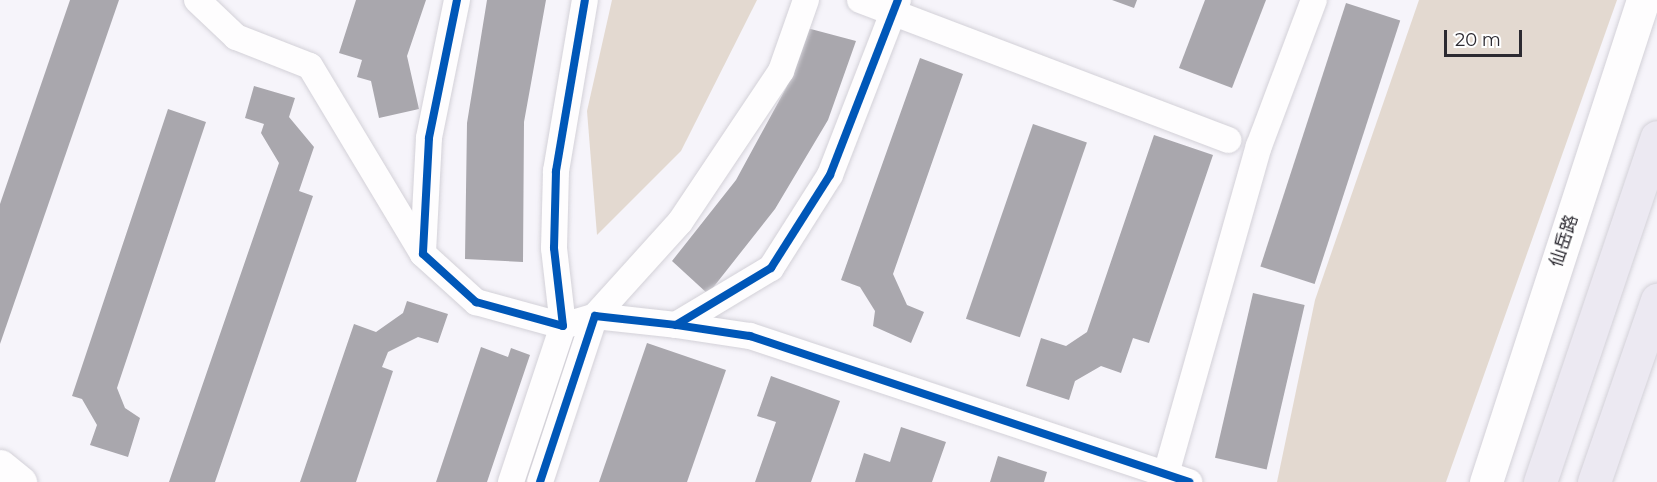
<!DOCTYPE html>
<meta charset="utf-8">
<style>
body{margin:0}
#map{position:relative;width:1657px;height:482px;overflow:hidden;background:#f6f4fa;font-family:Montserrat,"Noto Sans SC",sans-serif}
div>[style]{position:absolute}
.green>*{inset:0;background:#e3d9d0}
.building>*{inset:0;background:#a9a7ad;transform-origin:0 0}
.roads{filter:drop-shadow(0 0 2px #d3d1d8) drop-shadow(0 0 2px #d3d1d8)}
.street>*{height:26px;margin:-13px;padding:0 13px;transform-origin:13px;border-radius:13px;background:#fefdfe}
.secondary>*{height:33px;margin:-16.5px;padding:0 16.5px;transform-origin:16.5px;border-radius:16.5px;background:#fefdfe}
.highway>*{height:33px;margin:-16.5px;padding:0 16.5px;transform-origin:16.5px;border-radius:16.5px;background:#ece9f2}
.cycleway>*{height:8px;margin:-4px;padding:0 4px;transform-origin:4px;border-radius:4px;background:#0057b8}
span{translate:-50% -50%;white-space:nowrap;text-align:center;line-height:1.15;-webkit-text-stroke:6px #fff;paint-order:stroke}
.street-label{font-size:18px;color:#2c2a31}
.scale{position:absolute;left:1444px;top:30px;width:78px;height:27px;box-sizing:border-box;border:3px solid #2c2a31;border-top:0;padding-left:8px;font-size:18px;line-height:21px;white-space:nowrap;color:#2c2a31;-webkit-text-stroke:4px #fff;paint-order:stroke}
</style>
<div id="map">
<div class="green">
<div style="clip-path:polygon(612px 0,757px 0,681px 151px,597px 235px,587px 111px)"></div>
<div style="clip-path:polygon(1419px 0,1617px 0,1446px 482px,1277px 482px,1315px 300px)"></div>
</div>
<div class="building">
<div style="clip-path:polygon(70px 0,119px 0,0 344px,0 204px)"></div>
<div style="clip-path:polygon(356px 0,426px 0,407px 56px,419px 109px,379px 118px,371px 81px,357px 77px,362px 60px,339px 53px)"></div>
<div style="clip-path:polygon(487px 0,546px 0,524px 122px,523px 262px,465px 259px,467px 123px)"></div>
<div style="clip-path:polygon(1112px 0,1137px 0,1134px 8px)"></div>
<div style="clip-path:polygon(1205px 0,1266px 0,1232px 88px,1179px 68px)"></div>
<div style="left:1346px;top:3px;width:57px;height:277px;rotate:18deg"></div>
<div style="clip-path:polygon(807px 28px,856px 41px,828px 120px,775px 209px,708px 294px,672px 261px,736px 180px,786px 88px)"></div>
<div style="clip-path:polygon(920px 58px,963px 74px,893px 274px,907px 305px,924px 312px,911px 343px,873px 326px,875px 311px,860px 287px,841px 280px)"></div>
<div style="clip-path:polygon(254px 86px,295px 98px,289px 117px,314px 147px,299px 191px,313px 196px,215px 482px,169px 482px,279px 163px,261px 133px,264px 124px,245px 118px)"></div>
<div style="clip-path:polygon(168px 109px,206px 122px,117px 388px,125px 408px,140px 418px,128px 457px,90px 445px,97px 425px,82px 399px,72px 396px)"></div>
<div style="left:1033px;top:124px;width:57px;height:206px;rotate:19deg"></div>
<div style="clip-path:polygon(1154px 135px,1213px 155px,1149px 343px,1133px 338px,1121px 373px,1101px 366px,1075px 381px,1069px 400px,1026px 386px,1041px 338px,1066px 346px,1087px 332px)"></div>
<div style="left:1253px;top:293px;width:53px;height:169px;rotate:13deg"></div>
<div style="clip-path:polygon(407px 301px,448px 314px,438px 343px,418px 337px,388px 352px,382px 367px,393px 371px,356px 482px,300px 482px,354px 324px,376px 332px,403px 313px)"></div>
<div style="clip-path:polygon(647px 343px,726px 370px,687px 482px,599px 482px)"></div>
<div style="clip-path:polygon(481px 347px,508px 357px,511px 348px,530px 355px,487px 482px,436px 482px)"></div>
<div style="clip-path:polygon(771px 376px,840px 401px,811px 482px,755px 482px,776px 422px,757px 416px)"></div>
<div style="clip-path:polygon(901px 427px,946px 442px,932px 482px,855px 482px,864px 453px,890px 462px)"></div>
<div style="clip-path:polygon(998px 456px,1047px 472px,1044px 482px,990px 482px)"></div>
</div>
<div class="roads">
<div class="street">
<div style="left:197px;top:0;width:54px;rotate:43.5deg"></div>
<div style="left:236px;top:37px;width:79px;rotate:21.4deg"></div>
<div style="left:310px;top:66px;width:219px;rotate:59deg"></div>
<div style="left:457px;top:0;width:141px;rotate:101.5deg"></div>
<div style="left:429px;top:138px;width:116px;rotate:93deg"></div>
<div style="left:423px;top:254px;width:72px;rotate:42.2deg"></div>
<div style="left:476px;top:302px;width:90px;rotate:15.4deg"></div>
<div style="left:563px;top:326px;width:79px;rotate:-96.6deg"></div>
<div style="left:554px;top:248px;width:77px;rotate:-88.5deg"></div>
<div style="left:556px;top:171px;width:173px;rotate:-80.4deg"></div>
<div style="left:860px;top:0;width:394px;rotate:20.8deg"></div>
<div style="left:676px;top:325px;width:75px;rotate:8.5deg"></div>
<div style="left:750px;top:336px;width:463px;rotate:18.4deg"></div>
<div style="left:1166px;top:474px;width:341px;rotate:-74.2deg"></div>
<div style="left:1259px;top:146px;width:156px;rotate:-69.4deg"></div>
<div style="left:511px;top:482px;width:164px;rotate:-71.6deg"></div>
<div style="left:563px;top:326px;width:34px;rotate:-17deg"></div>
<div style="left:595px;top:316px;width:127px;rotate:-47.9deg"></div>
<div style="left:680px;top:222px;width:182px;rotate:-56.2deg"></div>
<div style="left:781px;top:71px;width:75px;rotate:-70.6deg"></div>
<div style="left:540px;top:482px;width:175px;rotate:-71.7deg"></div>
<div style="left:595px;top:316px;width:81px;rotate:6.3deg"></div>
<div style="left:676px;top:325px;width:111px;rotate:-31deg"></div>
<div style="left:771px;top:268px;width:110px;rotate:-57.6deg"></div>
<div style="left:830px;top:175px;width:188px;rotate:-68.8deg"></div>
</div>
<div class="secondary">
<div style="left:0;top:466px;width:26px;rotate:39deg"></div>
<div style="left:1486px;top:482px;width:507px;rotate:-71.96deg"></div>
</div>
<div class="highway">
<div style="left:1540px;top:482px;width:364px;rotate:-71.3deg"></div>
<div style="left:1594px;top:482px;width:193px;rotate:-70.9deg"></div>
</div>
</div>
<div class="cycleway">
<div style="left:457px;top:0;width:141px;rotate:101.5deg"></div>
<div style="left:429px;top:138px;width:116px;rotate:93deg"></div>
<div style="left:423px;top:254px;width:72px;rotate:42.2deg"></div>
<div style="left:476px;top:302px;width:90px;rotate:15.4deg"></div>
<div style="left:563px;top:326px;width:79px;rotate:-96.6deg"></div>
<div style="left:554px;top:248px;width:77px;rotate:-88.5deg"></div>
<div style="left:556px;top:171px;width:173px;rotate:-80.4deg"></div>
<div style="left:676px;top:325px;width:75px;rotate:8.5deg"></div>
<div style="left:750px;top:336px;width:463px;rotate:18.4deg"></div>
<div style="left:540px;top:482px;width:175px;rotate:-71.7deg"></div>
<div style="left:595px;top:316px;width:81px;rotate:6.3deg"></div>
<div style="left:676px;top:325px;width:111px;rotate:-31deg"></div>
<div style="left:771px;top:268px;width:110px;rotate:-57.6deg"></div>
<div style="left:830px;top:175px;width:188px;rotate:-68.8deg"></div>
</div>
<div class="street-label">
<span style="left:1564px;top:241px;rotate:-72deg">仙岳路</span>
</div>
<div class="scale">20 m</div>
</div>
